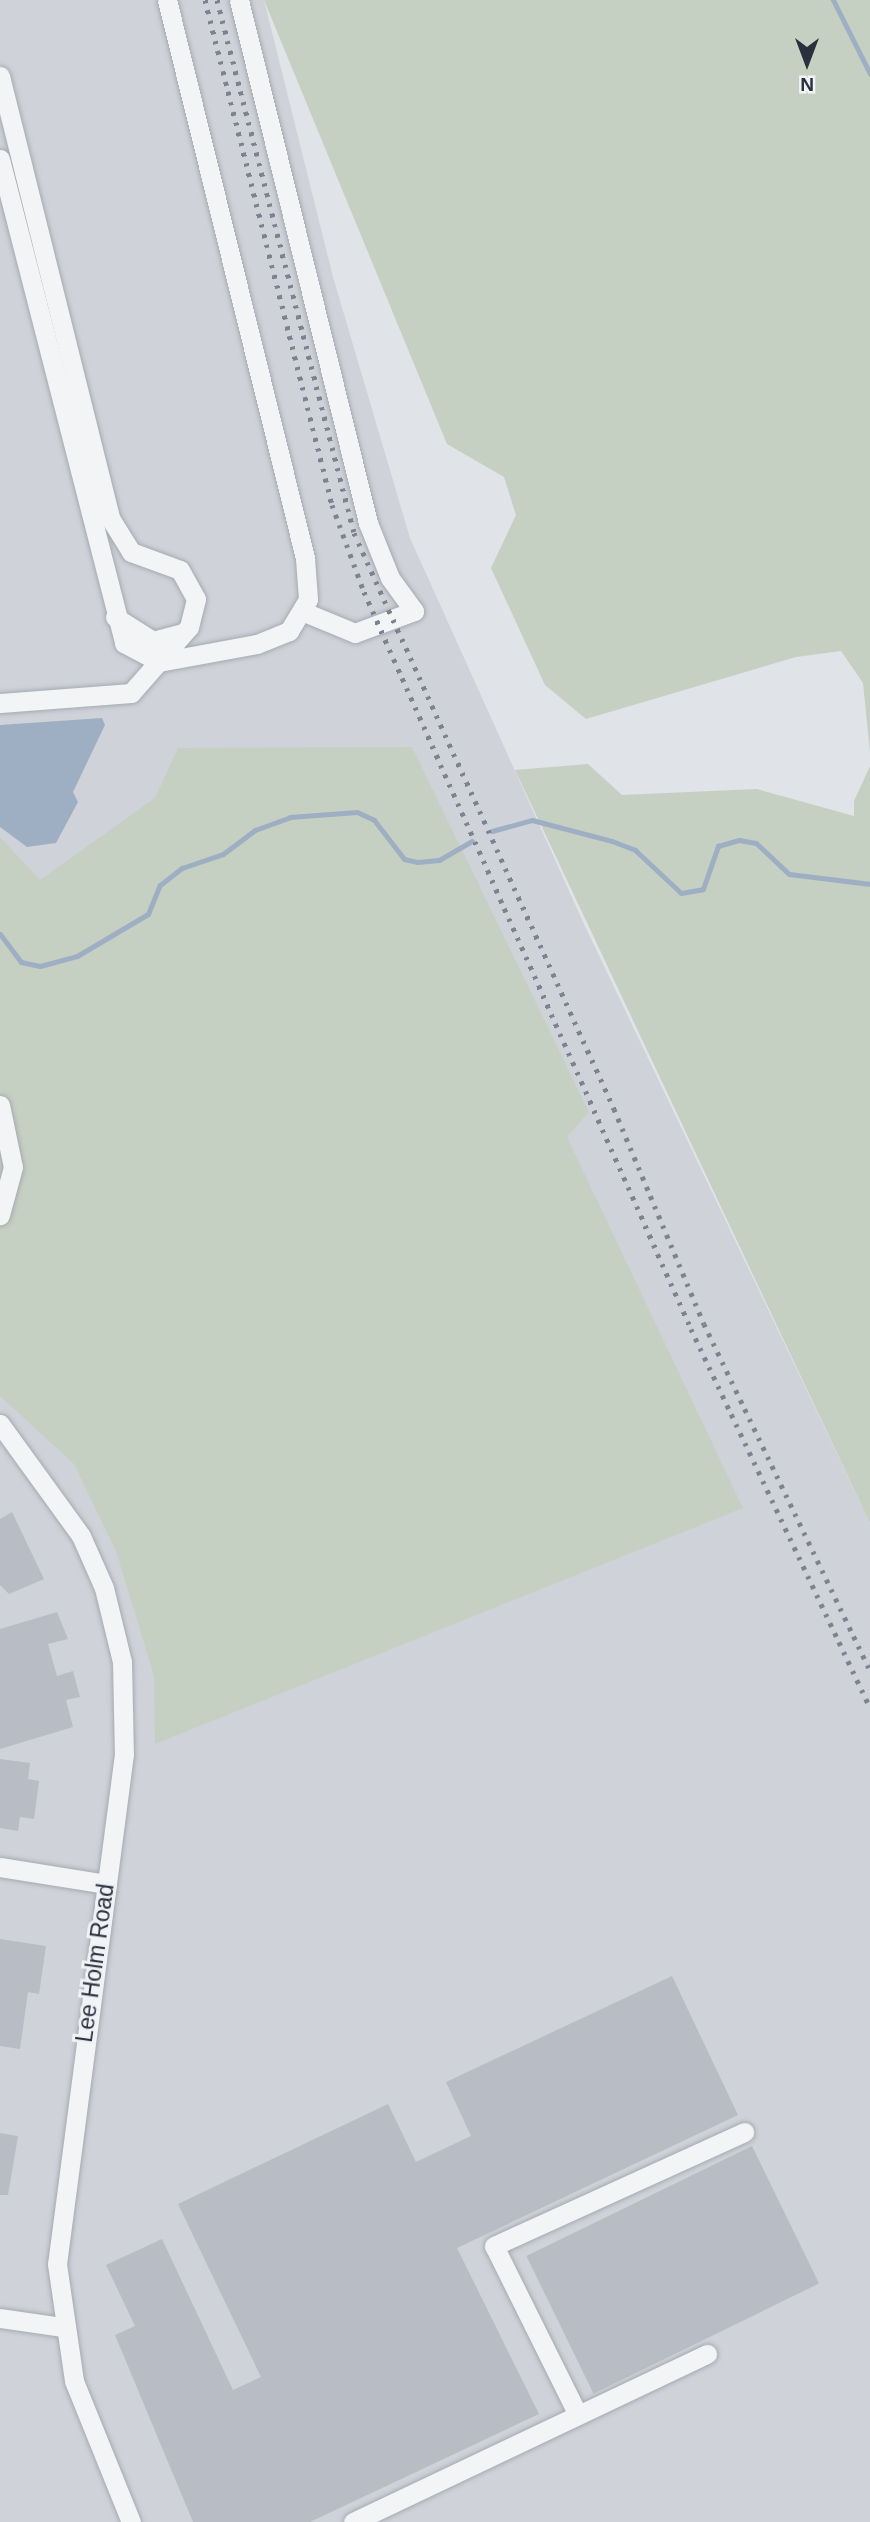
<!DOCTYPE html>
<style>
body{margin:0}
#map{position:relative;width:870px;height:2522px;overflow:hidden;background:#e0e3e7;font-family:Helvetica,sans-serif}
div>[style]{position:absolute}
.built>*{inset:0;background:#cfd2d9}
.green>*{inset:0;background:#c5d0c2}
.water>*{inset:0;background:#9fafc3}
.stream>*{height:5px;margin:-2.5px;padding:0 2.5px;transform-origin:2.5px;border-radius:2.5px;background:#9fafc3}
.building>*{inset:0;background:#b8bcc4;transform-origin:0 0}
.roads{filter:drop-shadow(0 0 2px #a6aab1) drop-shadow(0 0 2px #a6aab1)}
.minor>*{height:19px;margin:-9.5px;padding:0 9.5px;transform-origin:9.5px;border-radius:9.5px;background:#f3f4f6}
.rail>*{height:5px;margin-top:-2.5px;transform-origin:0;background:repeating-linear-gradient(90deg,#7c828f 0 3.5px,transparent 0 10.5px)}
span{translate:-50% -50%;white-space:nowrap;text-align:center;line-height:1.15;-webkit-text-stroke:6px #f0f2f5;paint-order:stroke}
.street-label{font-size:23px;color:#2b303d}
.north{position:absolute;left:772px;top:28px;width:70px;height:70px;-webkit-text-stroke:5px #f0f2f5;paint-order:stroke;rotate:180deg;font-size:19px;font-weight:700;line-height:28px;text-align:center;color:#2b303d}
.north::after{content:'';display:block;margin:auto;width:24px;height:32px;background:#2b303d;clip-path:polygon(50% 0,100% 100%,50% 72%,0 100%)}
</style>
<div id="map">
<div class="built">
<div style="clip-path:polygon(0 0,264px 0,333px 277px,410px 538px,584px 924px,870px 1523px,870px 2522px,0 2522px)"></div>
</div>
<div class="green">
<div style="clip-path:polygon(264px 0,870px 0,870px 752px,863px 683px,841px 651px,796px 657px,586px 719px,545px 685px,491px 568px,516px 515px,504px 477px,447px 444px)"></div>
<div style="clip-path:polygon(412px 747px,589px 1112px,567px 1137px,743px 1508px,155px 1744px,154px 1676px,116px 1551px,74px 1464px,0 1396px,0 837px,40px 880px,155px 798px,178px 748px)"></div>
<div style="clip-path:polygon(588px 764px,622px 795px,757px 789px,854px 816px,854px 801px,870px 766px,870px 1523px,515px 770px)"></div>
</div>
<div class="water">
<div style="clip-path:polygon(102px 718px,105px 725px,73px 792px,78px 802px,56px 843px,27px 847px,0 827px,0 725px)"></div>
</div>
<div class="stream">
<div style="left:833px;top:0;width:83px;rotate:63.4deg"></div>
<div style="left:492px;top:831px;width:41px;rotate:-15.4deg"></div>
<div style="left:532px;top:820px;width:83px;rotate:14.7deg"></div>
<div style="left:612px;top:841px;width:25px;rotate:21deg"></div>
<div style="left:635px;top:850px;width:63px;rotate:43.1deg"></div>
<div style="left:681px;top:893px;width:22px;rotate:-10deg"></div>
<div style="left:703px;top:889px;width:46px;rotate:-70.8deg"></div>
<div style="left:718px;top:846px;width:22px;rotate:-16deg"></div>
<div style="left:739px;top:840px;width:17px;rotate:10deg"></div>
<div style="left:756px;top:843px;width:45px;rotate:43.2deg"></div>
<div style="left:789px;top:874px;width:82px;rotate:7deg"></div>
<div style="left:0;top:934px;width:35px;rotate:53deg"></div>
<div style="left:21px;top:962px;width:19px;rotate:12deg"></div>
<div style="left:40px;top:966px;width:38px;rotate:-15deg"></div>
<div style="left:77px;top:956px;width:82px;rotate:-30.6deg"></div>
<div style="left:148px;top:914px;width:31px;rotate:-68deg"></div>
<div style="left:160px;top:885px;width:28px;rotate:-38deg"></div>
<div style="left:182px;top:868px;width:43px;rotate:-18.9deg"></div>
<div style="left:223px;top:854px;width:40px;rotate:-37deg"></div>
<div style="left:255px;top:830px;width:37px;rotate:-20deg"></div>
<div style="left:290px;top:817px;width:67px;rotate:-4.3deg"></div>
<div style="left:357px;top:812px;width:19px;rotate:25deg"></div>
<div style="left:374px;top:820px;width:49px;rotate:52.4deg"></div>
<div style="left:404px;top:859px;width:13px;rotate:13deg"></div>
<div style="left:417px;top:862px;width:22px;rotate:-5deg"></div>
<div style="left:439px;top:860px;width:38px;rotate:-30deg"></div>
</div>
<div class="building">
<div style="clip-path:polygon(12px 1512px,44px 1579px,9px 1594px,0 1585px,0 1519px)"></div>
<div style="clip-path:polygon(57px 1612px,68px 1639px,48px 1644px,57px 1676px,73px 1671px,80px 1697px,66px 1700px,73px 1727px,0 1749px,0 1629px)"></div>
<div style="clip-path:polygon(0 1759px,30px 1763px,28px 1779px,39px 1781px,34px 1819px,20px 1817px,18px 1831px,0 1828px)"></div>
<div style="clip-path:polygon(0 1939px,46px 1946px,39px 1994px,28px 1992px,20px 2049px,0 2046px)"></div>
<div style="clip-path:polygon(672px 1976px,738px 2115px,457px 2248px,539px 2414px,310px 2522px,193px 2522px,115px 2335px,135px 2326px,106px 2265px,162px 2239px,233px 2390px,261px 2377px,178px 2204px,388px 2104px,416px 2162px,471px 2136px,446px 2082px)"></div>
<div style="clip-path:polygon(0 2133px,18px 2136px,8px 2195px,0 2195px)"></div>
<div style="left:752px;top:2146px;width:153px;height:251px;rotate:64deg"></div>
</div>
<div class="roads">
<div class="minor">
<div style="left:239px;top:0;width:539px;rotate:76.14deg"></div>
<div style="left:368px;top:523px;width:59px;rotate:68.2deg"></div>
<div style="left:390px;top:578px;width:41px;rotate:54deg"></div>
<div style="left:414px;top:611px;width:63px;rotate:159.6deg"></div>
<div style="left:355px;top:633px;width:55px;rotate:-157.6deg"></div>
<div style="left:0;top:76px;width:455px;rotate:76deg"></div>
<div style="left:110px;top:518px;width:40px;rotate:58deg"></div>
<div style="left:131px;top:552px;width:52px;rotate:20.2deg"></div>
<div style="left:180px;top:570px;width:33px;rotate:61deg"></div>
<div style="left:196px;top:599px;width:29px;rotate:104deg"></div>
<div style="left:189px;top:627px;width:88px;rotate:131.3deg"></div>
<div style="left:131px;top:693px;width:131px;rotate:175.6deg"></div>
<div style="left:0;top:159px;width:500px;rotate:75.6deg"></div>
<div style="left:124px;top:643px;width:40px;rotate:28deg"></div>
<div style="left:159px;top:662px;width:100px;rotate:-10.4deg"></div>
<div style="left:257px;top:644px;width:35px;rotate:-22deg"></div>
<div style="left:289px;top:631px;width:37px;rotate:-59deg"></div>
<div style="left:308px;top:599px;width:41px;rotate:-94.2deg"></div>
<div style="left:305px;top:558px;width:575px;rotate:-103.89deg"></div>
<div style="left:115px;top:617px;width:45px;rotate:32.3deg"></div>
<div style="left:153px;top:641px;width:31px;rotate:-15deg"></div>
<div style="left:0;top:1105px;width:63px;rotate:78.2deg"></div>
<div style="left:13px;top:1167px;width:50px;rotate:105.2deg"></div>
<div style="left:0;top:1424px;width:138px;rotate:54.1deg"></div>
<div style="left:81px;top:1536px;width:57px;rotate:66.1deg"></div>
<div style="left:104px;top:1588px;width:76px;rotate:76.3deg"></div>
<div style="left:122px;top:1662px;width:92px;rotate:88.8deg"></div>
<div style="left:124px;top:1754px;width:514px;rotate:97.48deg"></div>
<div style="left:57px;top:2264px;width:118px;rotate:81.7deg"></div>
<div style="left:74px;top:2381px;width:152px;rotate:68deg"></div>
<div style="left:0;top:1867px;width:107px;rotate:9.1deg"></div>
<div style="left:0;top:2318px;width:63px;rotate:8.3deg"></div>
<div style="left:577px;top:2413px;width:186px;rotate:-116.4deg"></div>
<div style="left:494px;top:2246px;width:275px;rotate:-24.5deg"></div>
<div style="left:353px;top:2522px;width:392px;rotate:-25.4deg"></div>
</div>
</div>
<div class="rail">
<div style="left:205px;top:0;width:521px;rotate:75.88deg"></div>
<div style="left:332px;top:505px;width:93px;rotate:69.8deg"></div>
<div style="left:364px;top:592px;width:806px;rotate:66.07deg"></div>
<div style="left:691px;top:1329px;width:418px;rotate:64.7deg"></div>
<div style="left:217px;top:0;width:550px;rotate:75.58deg"></div>
<div style="left:354px;top:533px;width:632px;rotate:65.71deg"></div>
<div style="left:614px;top:1109px;width:233px;rotate:67.3deg"></div>
<div style="left:704px;top:1324px;width:385px;rotate:64.4deg"></div>
</div>
<div class="street-label">
<span style="left:95px;top:1963px;rotate:-82deg">Lee Holm Road</span>
</div>
<div class="north">N</div>
</div>
